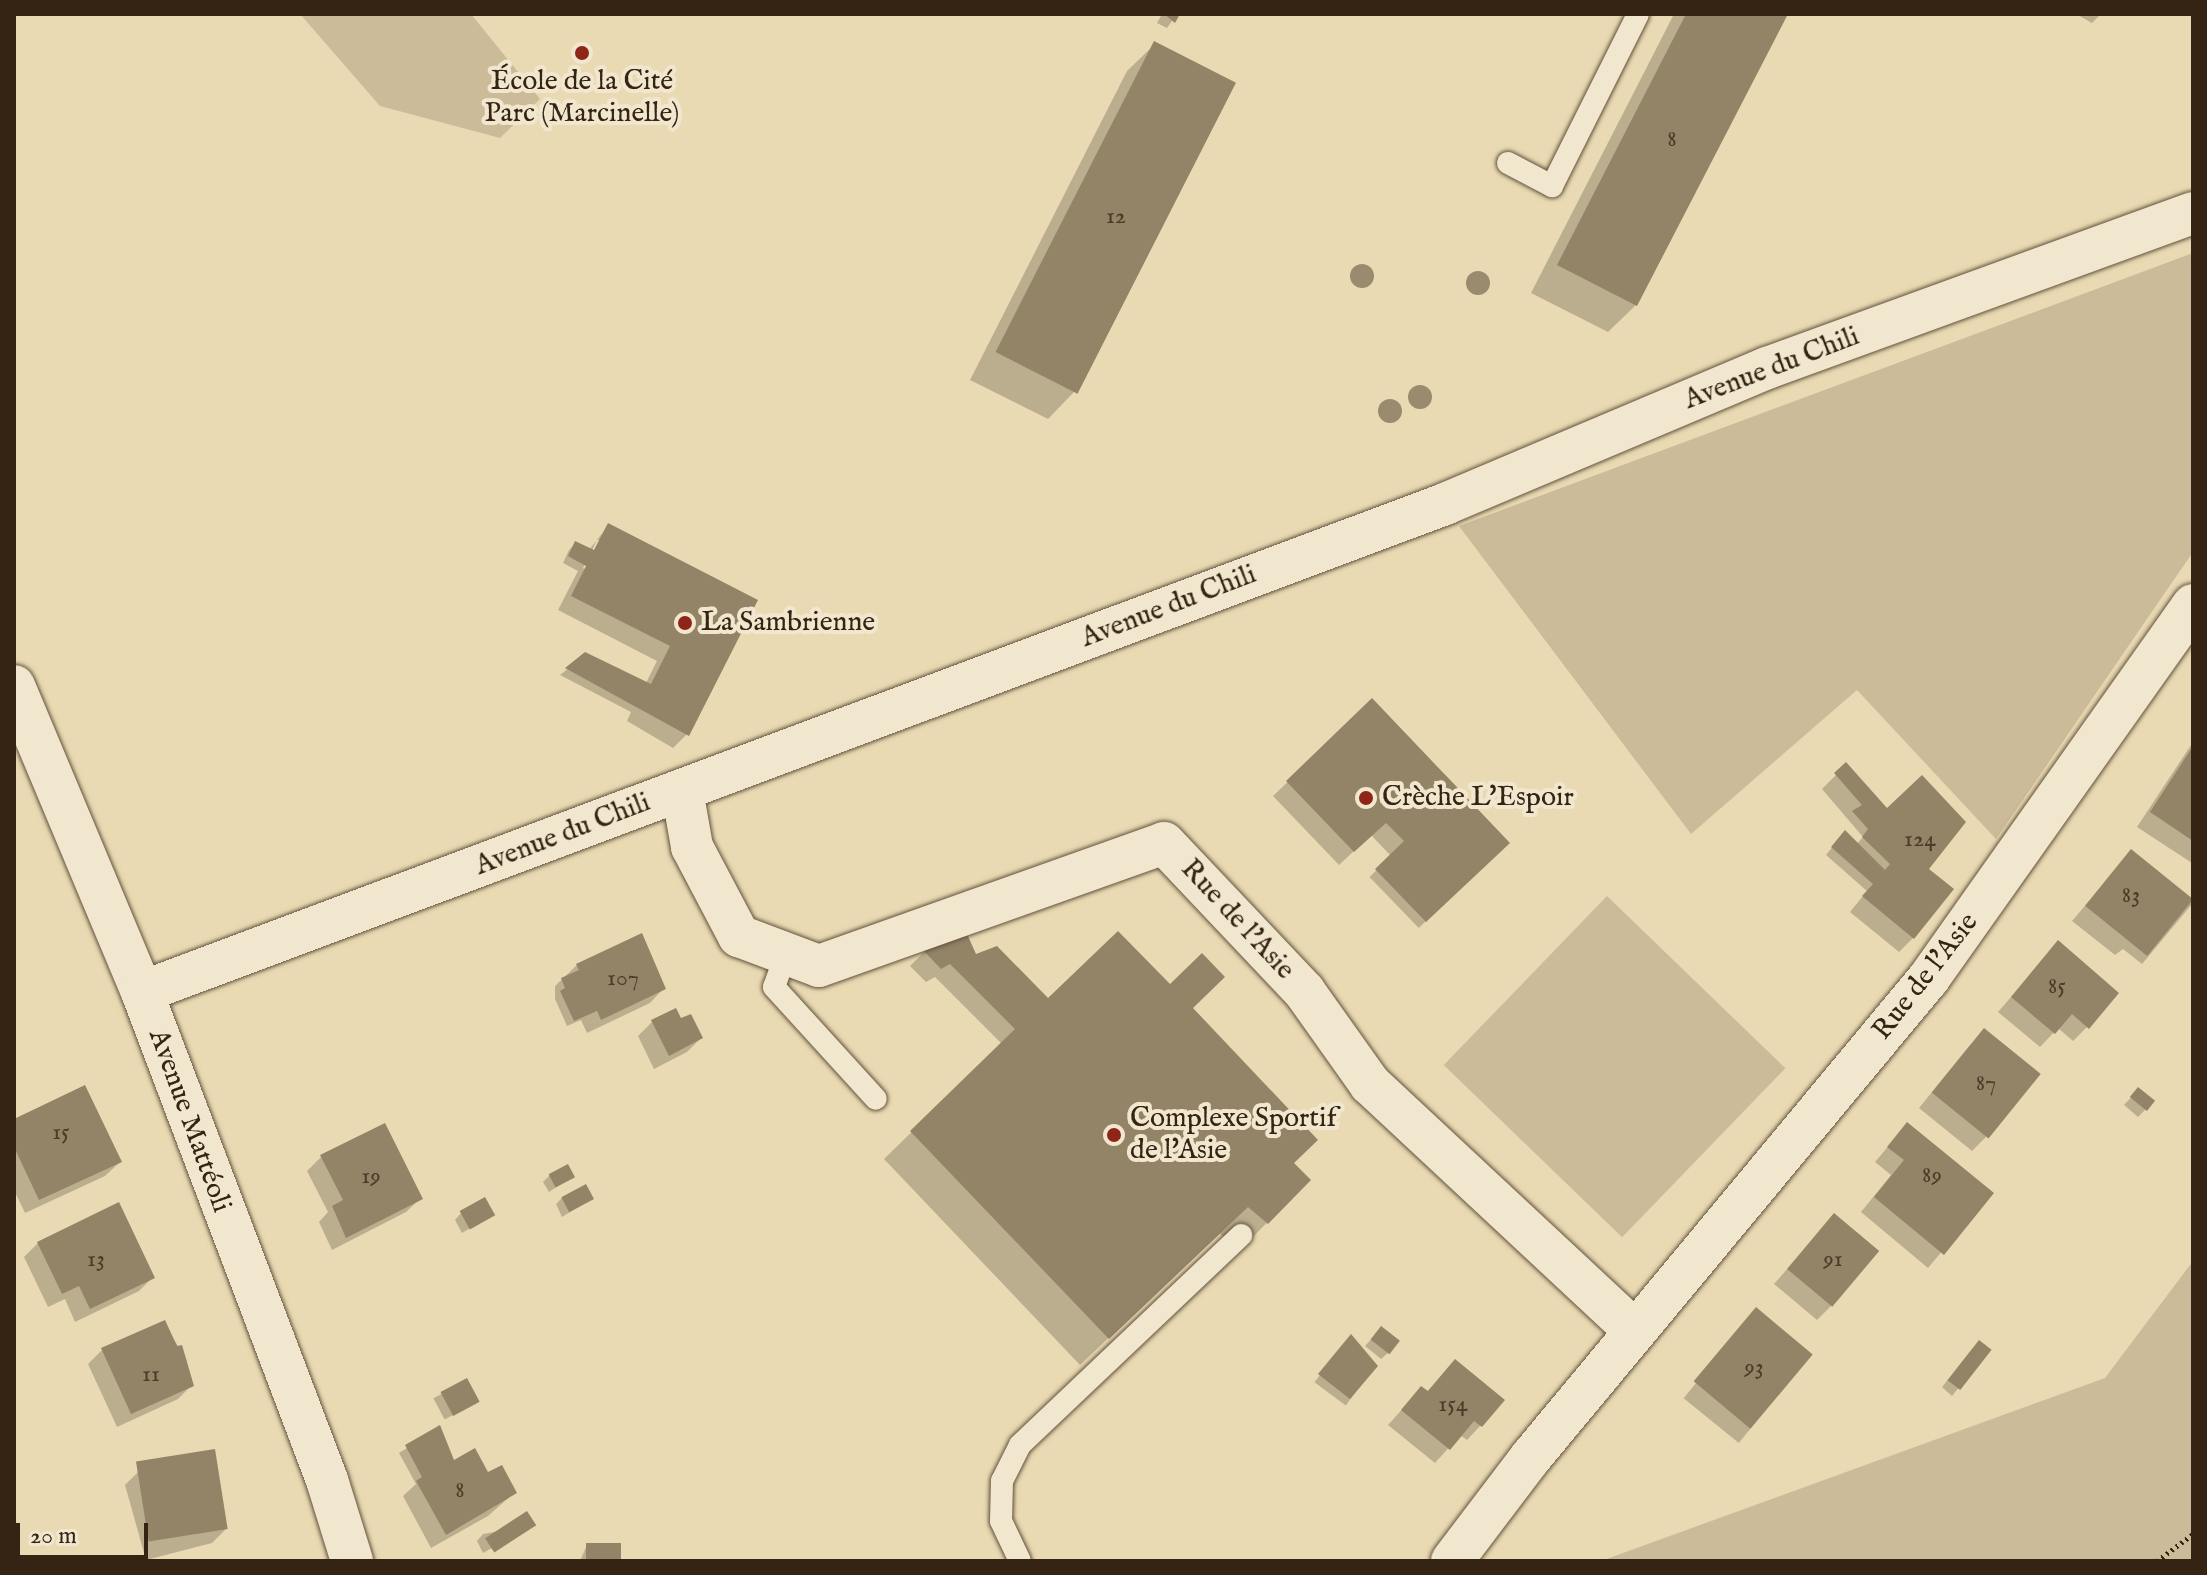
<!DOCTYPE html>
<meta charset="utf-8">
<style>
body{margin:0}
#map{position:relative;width:2207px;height:1575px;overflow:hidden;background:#eadab3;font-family:"IM FELL English",serif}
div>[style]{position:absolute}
.green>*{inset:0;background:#cbbb98;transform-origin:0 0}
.shadow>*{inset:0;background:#0003;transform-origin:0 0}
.building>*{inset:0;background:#938367;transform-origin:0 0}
.path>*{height:5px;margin-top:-2.5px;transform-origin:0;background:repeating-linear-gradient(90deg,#352414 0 2px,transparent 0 6px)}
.roads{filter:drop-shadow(0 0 2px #62523c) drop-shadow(0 0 2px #62523c)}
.lane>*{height:22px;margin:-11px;padding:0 11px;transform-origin:11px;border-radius:11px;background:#f1e7ce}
.street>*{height:42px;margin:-21px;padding:0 21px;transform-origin:21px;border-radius:21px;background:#f1e7ce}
.trees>*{width:24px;height:24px;margin:-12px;border-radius:50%;background:#9b8b6e}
.dots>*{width:22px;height:22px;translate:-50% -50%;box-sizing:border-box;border:4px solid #f1e7ce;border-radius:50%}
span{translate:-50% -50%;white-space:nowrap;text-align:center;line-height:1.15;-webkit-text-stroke:8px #f1e7ce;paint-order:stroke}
.number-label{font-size:24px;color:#4c3c29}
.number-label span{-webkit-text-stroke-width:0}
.poi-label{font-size:28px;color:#352414}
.left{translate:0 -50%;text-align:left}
.street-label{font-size:28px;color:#352414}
.frame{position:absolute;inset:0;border:16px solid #352414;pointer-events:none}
.scale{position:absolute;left:16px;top:1523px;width:132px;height:36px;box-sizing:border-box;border:4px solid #352414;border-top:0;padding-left:10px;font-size:24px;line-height:28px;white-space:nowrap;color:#352414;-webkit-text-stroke:6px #f1e7ce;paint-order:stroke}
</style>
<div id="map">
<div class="green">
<div style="clip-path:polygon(300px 14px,471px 14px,540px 99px,500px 138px,380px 106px)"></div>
<div style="clip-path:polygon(2193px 253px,2193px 552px,1996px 839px,1857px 690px,1691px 834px,1459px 526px)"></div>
<div style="left:1607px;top:896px;width:248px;height:235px;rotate:44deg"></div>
<div style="clip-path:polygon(2193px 1261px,2193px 1561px,1601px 1561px,2105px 1378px)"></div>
</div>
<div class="shadow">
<div style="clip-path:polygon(1162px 14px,1177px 14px,1167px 28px,1157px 23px)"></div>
<div style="clip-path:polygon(1674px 14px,1785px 14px,1636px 305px,1608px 332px,1531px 293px)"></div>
<div style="clip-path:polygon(2076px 14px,2101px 14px,2092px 23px)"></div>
<div style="clip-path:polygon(1155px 44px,1075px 391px,1048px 419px,970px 380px,1127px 71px)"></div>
<div style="clip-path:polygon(evenodd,608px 526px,756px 601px,687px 734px,673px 748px,627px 721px,631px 712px,560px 675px,585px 655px,646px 683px,657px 661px,558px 610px,578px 571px,563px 563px,569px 550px,575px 544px,589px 550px,608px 526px,597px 540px,602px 540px,587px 570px,583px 568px,597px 540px)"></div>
<div style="clip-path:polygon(1372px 701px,1457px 787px,1391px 856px,1371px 835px,1339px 865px,1273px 796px)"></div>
<div style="clip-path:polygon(2193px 742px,2193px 862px,2192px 863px,2137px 827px)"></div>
<div style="clip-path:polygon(1846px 765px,1926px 869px,1913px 938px,1899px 952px,1850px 912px,1867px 891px,1826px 855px,1838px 840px,1856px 845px,1863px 837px,1822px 789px)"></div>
<div style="clip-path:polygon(2131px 852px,2193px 903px,2142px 964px,2123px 949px,2115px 955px,2072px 921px)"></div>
<div style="left:1386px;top:861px;width:71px;height:23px;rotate:46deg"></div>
<div style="clip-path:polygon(966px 936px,975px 956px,1045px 998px,1190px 1008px,1292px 1164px,1309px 1180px,1240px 1250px,1219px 1233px,1080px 1365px,884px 1159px,1002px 1044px,935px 977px,926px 982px,910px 966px,924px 952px)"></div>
<div style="clip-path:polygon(2058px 943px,2087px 1027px,2073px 1041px,2058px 1028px,2040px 1047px,1998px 1012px)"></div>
<div style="clip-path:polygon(577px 965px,664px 988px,650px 1003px,587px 1033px,581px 1020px,567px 1026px,555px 999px,555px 986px)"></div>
<div style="clip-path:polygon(680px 1021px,701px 1038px,687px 1052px,654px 1069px,638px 1036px,652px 1022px)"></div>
<div style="clip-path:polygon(1970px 1045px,1986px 1137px,1972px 1151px,1919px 1108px)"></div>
<div style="clip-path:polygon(2138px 1090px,2145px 1110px,2138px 1117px,2124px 1105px)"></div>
<div style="clip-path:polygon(14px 1121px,120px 1162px,105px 1176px,25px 1213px,14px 1190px)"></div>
<div style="clip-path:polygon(1907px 1124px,1991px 1193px,1928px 1268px,1861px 1212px,1891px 1175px,1875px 1162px)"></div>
<div style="clip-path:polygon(321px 1157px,421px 1198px,406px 1212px,332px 1250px,319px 1222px,328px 1212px,307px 1171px)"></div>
<div style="clip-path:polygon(549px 1176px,573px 1176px,549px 1192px,543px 1182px)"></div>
<div style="clip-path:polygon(562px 1198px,591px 1199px,562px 1217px,556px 1204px)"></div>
<div style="clip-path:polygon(461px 1213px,492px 1215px,462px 1233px,455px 1220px)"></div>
<div style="clip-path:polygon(1834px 1216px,1831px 1306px,1817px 1320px,1774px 1284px)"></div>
<div style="clip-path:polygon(38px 1243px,153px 1277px,139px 1291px,75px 1322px,65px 1299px,48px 1307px,24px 1257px)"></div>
<div style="left:1756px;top:1309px;width:71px;height:115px;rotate:39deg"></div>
<div style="clip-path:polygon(164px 1323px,187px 1361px,183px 1366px,192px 1385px,178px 1399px,117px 1427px,88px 1364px,103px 1349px)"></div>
<div style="clip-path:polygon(1375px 1335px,1388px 1353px,1381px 1359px,1365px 1346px)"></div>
<div style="left:1344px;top:1343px;width:39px;height:49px;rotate:37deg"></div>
<div style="clip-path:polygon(1972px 1349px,1989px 1350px,1952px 1396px,1942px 1387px)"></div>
<div style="clip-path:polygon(1441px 1376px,1481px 1425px,1467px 1440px,1460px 1435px,1435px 1463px,1388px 1425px,1421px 1388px,1427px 1392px)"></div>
<div style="left:466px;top:1381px;width:24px;height:37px;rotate:62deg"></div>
<div style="clip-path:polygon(439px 1428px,453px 1463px,487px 1475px,514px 1493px,488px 1516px,431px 1548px,403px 1496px,416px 1484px,399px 1453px)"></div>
<div style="clip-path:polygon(139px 1471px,226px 1529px,212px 1543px,146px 1560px,125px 1485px)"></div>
<div style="clip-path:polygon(533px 1525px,483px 1553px,477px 1541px,483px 1534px)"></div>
<div style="clip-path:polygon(587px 1545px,619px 1561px,580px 1561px)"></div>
</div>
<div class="building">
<div style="clip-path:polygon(1164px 14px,1180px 14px,1175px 23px)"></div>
<div style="clip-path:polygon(1686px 14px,1788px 14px,1637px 306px,1557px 265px)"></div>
<div style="left:1154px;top:41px;width:92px;height:349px;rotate:27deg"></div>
<div style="clip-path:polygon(608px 523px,758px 600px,689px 736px,565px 668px,585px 652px,651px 684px,670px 646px,571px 596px,586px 566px,568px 556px,575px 541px,594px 550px)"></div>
<div style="clip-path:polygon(1372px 698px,1510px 843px,1426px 922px,1375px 869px,1404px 841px,1386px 823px,1354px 852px,1286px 781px)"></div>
<div style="clip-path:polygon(2193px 746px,2193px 841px,2150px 812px)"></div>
<div style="clip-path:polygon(1846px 762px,1887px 808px,1922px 775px,1966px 822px,1929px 869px,1954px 889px,1914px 939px,1862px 896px,1873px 884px,1831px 847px,1845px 830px,1885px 870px,1890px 864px,1862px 837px,1868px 829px,1852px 811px,1862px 805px,1834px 773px)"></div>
<div style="left:2131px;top:849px;width:80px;height:73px;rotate:39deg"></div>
<div style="clip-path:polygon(1118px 931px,1170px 984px,1202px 953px,1225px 977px,1193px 1008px,1318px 1140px,1294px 1163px,1311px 1180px,1268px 1224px,1248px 1207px,1109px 1339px,910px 1131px,1015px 1029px,950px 964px,941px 969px,923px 950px,967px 934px,976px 954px,997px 946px,1048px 998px)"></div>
<div style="clip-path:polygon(642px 933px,666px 989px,601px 1020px,597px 1011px,574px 1021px,560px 991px,565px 988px,561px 978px,579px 970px,576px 964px)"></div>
<div style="clip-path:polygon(2058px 940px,2119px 993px,2089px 1029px,2072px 1014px,2055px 1034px,2011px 997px)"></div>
<div style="clip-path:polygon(676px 1008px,681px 1018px,691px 1014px,703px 1038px,669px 1056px,651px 1020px)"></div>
<div style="left:1984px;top:1028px;width:73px;height:83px;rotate:39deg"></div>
<div style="clip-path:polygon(85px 1085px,122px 1162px,39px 1200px,14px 1147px,14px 1119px)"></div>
<div style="left:2138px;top:1087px;width:22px;height:13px;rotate:39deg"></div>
<div style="clip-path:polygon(1907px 1122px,1994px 1193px,1944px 1255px,1874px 1197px,1904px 1160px,1887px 1147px)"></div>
<div style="clip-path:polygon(385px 1123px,423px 1199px,346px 1238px,332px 1206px,343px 1200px,320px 1155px)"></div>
<div style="left:568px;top:1164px;width:15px;height:22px;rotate:62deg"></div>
<div style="left:586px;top:1184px;width:17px;height:28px;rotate:62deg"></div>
<div style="left:485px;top:1197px;width:21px;height:29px;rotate:61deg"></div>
<div style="clip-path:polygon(119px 1202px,155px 1278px,90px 1309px,79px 1286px,62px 1294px,37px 1242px)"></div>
<div style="left:1834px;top:1213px;width:59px;height:73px;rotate:40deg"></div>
<div style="left:1756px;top:1307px;width:74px;height:97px;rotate:40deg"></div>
<div style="clip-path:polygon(165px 1320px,177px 1346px,182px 1345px,194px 1386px,131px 1414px,101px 1348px)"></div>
<div style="left:1381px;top:1326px;width:24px;height:17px;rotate:38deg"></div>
<div style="clip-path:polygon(1351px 1334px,1378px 1366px,1350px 1399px,1318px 1374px)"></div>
<div style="left:1979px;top:1340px;width:16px;height:51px;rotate:38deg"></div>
<div style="clip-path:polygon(1455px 1359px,1505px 1400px,1482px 1427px,1474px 1421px,1450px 1450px,1401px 1410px,1421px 1386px,1428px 1391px)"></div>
<div style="left:467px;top:1378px;width:27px;height:30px;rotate:62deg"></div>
<div style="clip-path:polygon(440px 1425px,454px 1460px,475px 1448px,488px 1472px,502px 1465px,517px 1493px,446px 1535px,416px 1481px,422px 1477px,405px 1445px)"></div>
<div style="left:215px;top:1449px;width:81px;height:80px;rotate:81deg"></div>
<div style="left:527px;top:1511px;width:17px;height:50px;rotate:57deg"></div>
<div style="left:586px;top:1543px;width:35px;height:18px"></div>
</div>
<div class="path">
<div style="left:2157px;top:1561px;width:45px;rotate:-36.9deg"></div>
</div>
<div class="roads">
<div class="lane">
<div style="left:1508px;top:163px;width:50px;rotate:27.6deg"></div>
<div style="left:1552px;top:186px;width:192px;rotate:-63.4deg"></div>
<div style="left:786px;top:954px;width:35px;rotate:110deg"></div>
<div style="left:774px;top:987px;width:151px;rotate:47.7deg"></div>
<div style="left:1020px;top:1561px;width:44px;rotate:-115.4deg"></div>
<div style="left:1001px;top:1521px;width:40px;rotate:-88.6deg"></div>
<div style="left:1002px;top:1481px;width:40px;rotate:-63.4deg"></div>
<div style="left:1020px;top:1445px;width:305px;rotate:-43.5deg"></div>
</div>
<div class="street">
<div style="left:14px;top:686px;width:332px;rotate:67.3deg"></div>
<div style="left:142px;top:992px;width:522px;rotate:69.24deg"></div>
<div style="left:327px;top:1480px;width:85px;rotate:72.8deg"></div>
<div style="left:682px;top:790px;width:58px;rotate:80deg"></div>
<div style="left:692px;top:847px;width:101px;rotate:62.2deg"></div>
<div style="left:739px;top:936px;width:85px;rotate:20.6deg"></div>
<div style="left:819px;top:966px;width:366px;rotate:-19.6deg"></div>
<div style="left:1164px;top:843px;width:204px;rotate:46.6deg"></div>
<div style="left:1304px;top:991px;width:114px;rotate:54.6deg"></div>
<div style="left:1370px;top:1084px;width:362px;rotate:43deg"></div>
<div style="left:142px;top:992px;width:1391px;rotate:-20.53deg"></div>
<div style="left:1445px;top:504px;width:350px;rotate:-22.9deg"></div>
<div style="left:1767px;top:368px;width:453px;rotate:-20deg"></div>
<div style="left:1452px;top:1561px;width:131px;rotate:-52.8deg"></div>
<div style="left:1531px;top:1457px;width:623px;rotate:-50.28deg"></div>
<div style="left:1929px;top:978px;width:457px;rotate:-54.7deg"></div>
</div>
</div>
<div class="trees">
<div style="left:1362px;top:276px"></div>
<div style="left:1478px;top:283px"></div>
<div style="left:1420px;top:397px"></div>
<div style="left:1390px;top:411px"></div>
</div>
<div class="dots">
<div style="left:582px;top:53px;background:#8f2418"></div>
<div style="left:685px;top:623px;background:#8f2418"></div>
<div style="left:1366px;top:798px;background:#8f2418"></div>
<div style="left:1114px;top:1135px;background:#8f2418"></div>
</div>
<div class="number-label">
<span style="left:1672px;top:140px">8</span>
<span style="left:1116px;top:217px">12</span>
<span style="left:1920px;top:840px">124</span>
<span style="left:2131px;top:896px">83</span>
<span style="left:623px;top:979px">107</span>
<span style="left:2057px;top:987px">85</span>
<span style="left:1986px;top:1084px">87</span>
<span style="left:61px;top:1133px">15</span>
<span style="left:1932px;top:1176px">89</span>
<span style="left:371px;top:1177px">19</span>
<span style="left:96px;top:1260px">13</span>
<span style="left:1833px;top:1260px">91</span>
<span style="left:1754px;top:1368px">93</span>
<span style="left:151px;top:1375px">11</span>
<span style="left:1453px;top:1405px">154</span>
<span style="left:460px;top:1491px">8</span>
</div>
<div class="poi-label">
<span style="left:582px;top:98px">École de la Cité<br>Parc (Marcinelle)</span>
<span class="left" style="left:701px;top:623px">La Sambrienne</span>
<span class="left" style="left:1382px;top:798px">Crèche L'Espoir</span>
<span class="left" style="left:1130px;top:1135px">Complexe Sportif<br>de l'Asie</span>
</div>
<div class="street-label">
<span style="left:1772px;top:369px;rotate:-21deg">Avenue du Chili</span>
<span style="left:1169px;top:607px;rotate:-21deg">Avenue du Chili</span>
<span style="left:563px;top:835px;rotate:-21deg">Avenue du Chili</span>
<span style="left:1237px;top:920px;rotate:47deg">Rue de l'Asie</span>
<span style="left:1926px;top:977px;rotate:-52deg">Rue de l'Asie</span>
<span style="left:189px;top:1121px;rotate:70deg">Avenue Mattéoli</span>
</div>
<div class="frame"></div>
<div class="scale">20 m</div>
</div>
